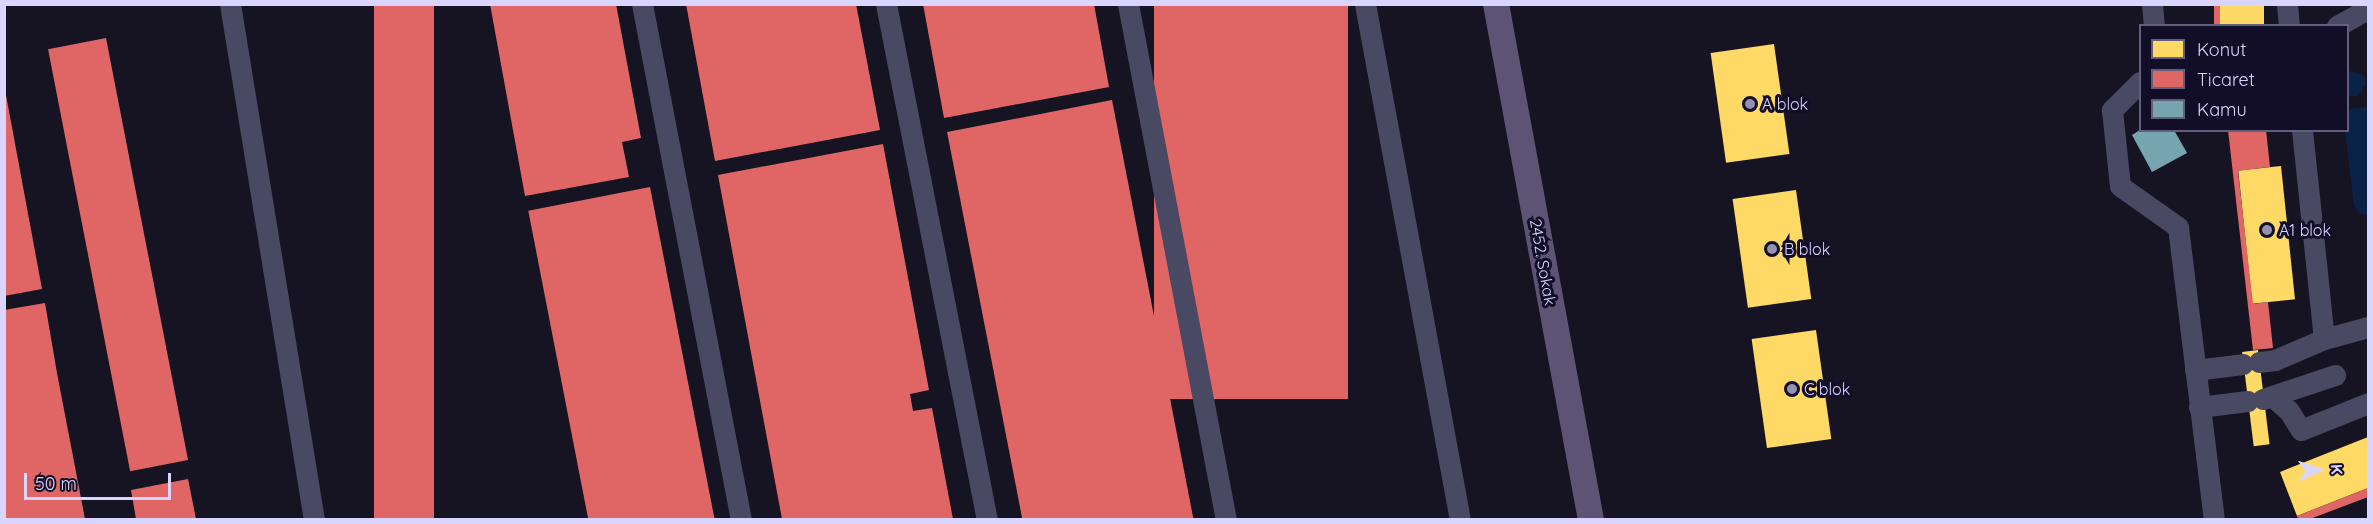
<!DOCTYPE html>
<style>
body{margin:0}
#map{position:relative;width:2373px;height:524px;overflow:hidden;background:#161422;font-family:Quicksand,sans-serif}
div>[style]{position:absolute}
.water>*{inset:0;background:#0b2247}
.homes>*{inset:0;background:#ffd966;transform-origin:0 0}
.shops>*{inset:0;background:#e06666;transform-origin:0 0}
.public>*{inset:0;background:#76a5af}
.minor>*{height:21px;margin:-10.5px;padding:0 10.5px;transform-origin:10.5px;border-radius:10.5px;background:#494963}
.major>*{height:26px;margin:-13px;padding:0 13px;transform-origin:13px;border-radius:13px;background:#5d5374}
.dots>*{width:16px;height:16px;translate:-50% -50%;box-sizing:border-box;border:3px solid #120e28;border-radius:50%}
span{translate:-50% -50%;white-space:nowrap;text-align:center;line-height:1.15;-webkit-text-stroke:6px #120e28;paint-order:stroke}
.poi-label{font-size:16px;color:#d9d5ff}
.left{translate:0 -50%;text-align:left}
.street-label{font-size:16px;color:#d9d5ff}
.frame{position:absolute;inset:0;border:6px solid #d9d5ff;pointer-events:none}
.legend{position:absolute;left:2139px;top:24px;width:210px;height:108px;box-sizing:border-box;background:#120e28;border:2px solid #625e7e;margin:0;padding:8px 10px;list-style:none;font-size:18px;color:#d9d5ff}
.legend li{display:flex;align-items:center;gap:12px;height:30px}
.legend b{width:30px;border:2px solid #625e7e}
.north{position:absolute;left:2289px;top:440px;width:60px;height:60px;-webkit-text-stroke:4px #120e28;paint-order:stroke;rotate:87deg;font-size:16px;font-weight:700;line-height:24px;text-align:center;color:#d9d5ff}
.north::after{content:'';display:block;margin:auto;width:21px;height:27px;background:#d9d5ff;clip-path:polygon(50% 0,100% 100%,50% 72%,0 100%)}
.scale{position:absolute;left:24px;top:473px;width:147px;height:27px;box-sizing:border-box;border:3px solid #d9d5ff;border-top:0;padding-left:8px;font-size:18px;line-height:21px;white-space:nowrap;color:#d9d5ff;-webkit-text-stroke:4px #120e28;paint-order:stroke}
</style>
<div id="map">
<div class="water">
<div style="clip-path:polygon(2350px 71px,2364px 76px,2366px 84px,2358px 96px,2348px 96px,2348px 72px)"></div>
<div style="clip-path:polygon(2368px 107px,2368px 216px,2358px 212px,2354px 205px,2345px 131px,2348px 130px,2348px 109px)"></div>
</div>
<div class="homes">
<div style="left:2220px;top:4px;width:44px;height:22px"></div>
<div style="left:1774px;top:44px;width:111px;height:64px;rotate:82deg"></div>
<div style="left:2281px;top:166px;width:134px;height:43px;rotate:84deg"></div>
<div style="left:1796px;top:190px;width:110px;height:64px;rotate:82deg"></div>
<div style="left:1816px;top:330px;width:110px;height:65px;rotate:82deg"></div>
<div style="left:2258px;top:350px;width:95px;height:16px;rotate:83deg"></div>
<div style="clip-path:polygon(2368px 437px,2368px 488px,2297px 516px,2280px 472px)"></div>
</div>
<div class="shops">
<div style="left:374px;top:4px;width:60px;height:524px"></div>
<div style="clip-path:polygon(490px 4px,616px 4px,641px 138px,622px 142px,629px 177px,525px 196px)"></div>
<div style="clip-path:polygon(686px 4px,856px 4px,880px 130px,715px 161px)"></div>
<div style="clip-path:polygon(923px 4px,1094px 4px,1109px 87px,944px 118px)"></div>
<div style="left:1154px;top:4px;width:194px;height:395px"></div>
<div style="left:2214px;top:4px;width:6px;height:22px"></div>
<div style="left:106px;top:38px;width:430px;height:59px;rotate:79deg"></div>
<div style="clip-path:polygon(6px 95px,42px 289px,4px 296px,4px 96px)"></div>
<div style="left:1112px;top:100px;width:426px;height:168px;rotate:79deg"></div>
<div style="clip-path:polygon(2228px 130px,2266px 130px,2270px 167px,2238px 171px,2253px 304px,2268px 302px,2273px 348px,2253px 350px)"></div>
<div style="clip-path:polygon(883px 144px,929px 390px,910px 394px,913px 411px,932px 408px,953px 519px,782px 519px,718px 175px)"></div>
<div style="left:650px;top:187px;width:338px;height:124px;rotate:79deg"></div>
<div style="clip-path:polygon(45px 303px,57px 373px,85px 519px,4px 519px,4px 310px)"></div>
<div style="clip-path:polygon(188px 479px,196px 519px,136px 519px,131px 490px)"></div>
<div style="clip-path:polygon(2368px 488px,2368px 497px,2310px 519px,2298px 519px,2297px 516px)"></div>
</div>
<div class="public">
<div style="clip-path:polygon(2140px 130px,2174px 130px,2187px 153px,2152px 172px,2132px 135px)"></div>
</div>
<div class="minor">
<div style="left:230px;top:4px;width:523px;rotate:80.75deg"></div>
<div style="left:642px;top:4px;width:525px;rotate:79.14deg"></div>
<div style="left:886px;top:4px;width:526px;rotate:78.93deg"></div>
<div style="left:1128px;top:4px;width:525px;rotate:79.25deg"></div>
<div style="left:1365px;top:4px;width:525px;rotate:79.57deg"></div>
<div style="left:2152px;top:4px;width:22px;rotate:85deg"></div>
<div style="left:2287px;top:4px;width:22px;rotate:85deg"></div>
<div style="left:2337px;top:26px;width:35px;rotate:-29deg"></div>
<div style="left:2140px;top:82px;width:40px;rotate:135deg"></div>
<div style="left:2112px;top:110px;width:76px;rotate:84deg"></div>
<div style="left:2120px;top:186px;width:71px;rotate:35.3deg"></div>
<div style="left:2178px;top:227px;width:295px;rotate:83deg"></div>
<div style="left:2302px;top:130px;width:210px;rotate:84deg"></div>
<div style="left:2259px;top:362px;width:16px;rotate:-7deg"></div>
<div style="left:2275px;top:360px;width:53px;rotate:-23.2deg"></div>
<div style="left:2324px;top:339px;width:46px;rotate:-15.3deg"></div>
<div style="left:2195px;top:370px;width:48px;rotate:-7.1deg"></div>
<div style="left:2273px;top:397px;width:21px;rotate:41deg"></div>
<div style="left:2289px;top:411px;width:22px;rotate:58deg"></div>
<div style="left:2301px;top:430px;width:72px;rotate:-21.9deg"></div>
<div style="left:2263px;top:399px;width:76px;rotate:-18.4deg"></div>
<div style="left:2199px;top:407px;width:49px;rotate:-7deg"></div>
</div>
<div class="major">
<div style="left:1496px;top:4px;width:525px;rotate:79.57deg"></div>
</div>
<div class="dots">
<div style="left:1750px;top:104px;background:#9591b2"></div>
<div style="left:2267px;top:230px;background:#9591b2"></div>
<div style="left:1772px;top:249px;background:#9591b2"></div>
<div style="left:1792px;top:389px;background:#9591b2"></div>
</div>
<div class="poi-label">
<span class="left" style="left:1762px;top:104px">A blok</span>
<span class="left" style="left:2279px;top:230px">A1 blok</span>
<span class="left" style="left:1784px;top:249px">B blok</span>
<span class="left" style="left:1804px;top:389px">C blok</span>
</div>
<div class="street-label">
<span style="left:1543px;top:262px;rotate:80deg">2452. Sokak</span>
</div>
<div class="frame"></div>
<ul class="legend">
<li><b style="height:16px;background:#ffd966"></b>Konut</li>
<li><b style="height:16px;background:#e06666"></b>Ticaret</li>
<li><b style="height:16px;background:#76a5af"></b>Kamu</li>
</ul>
<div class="north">K</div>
<div class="scale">50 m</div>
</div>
